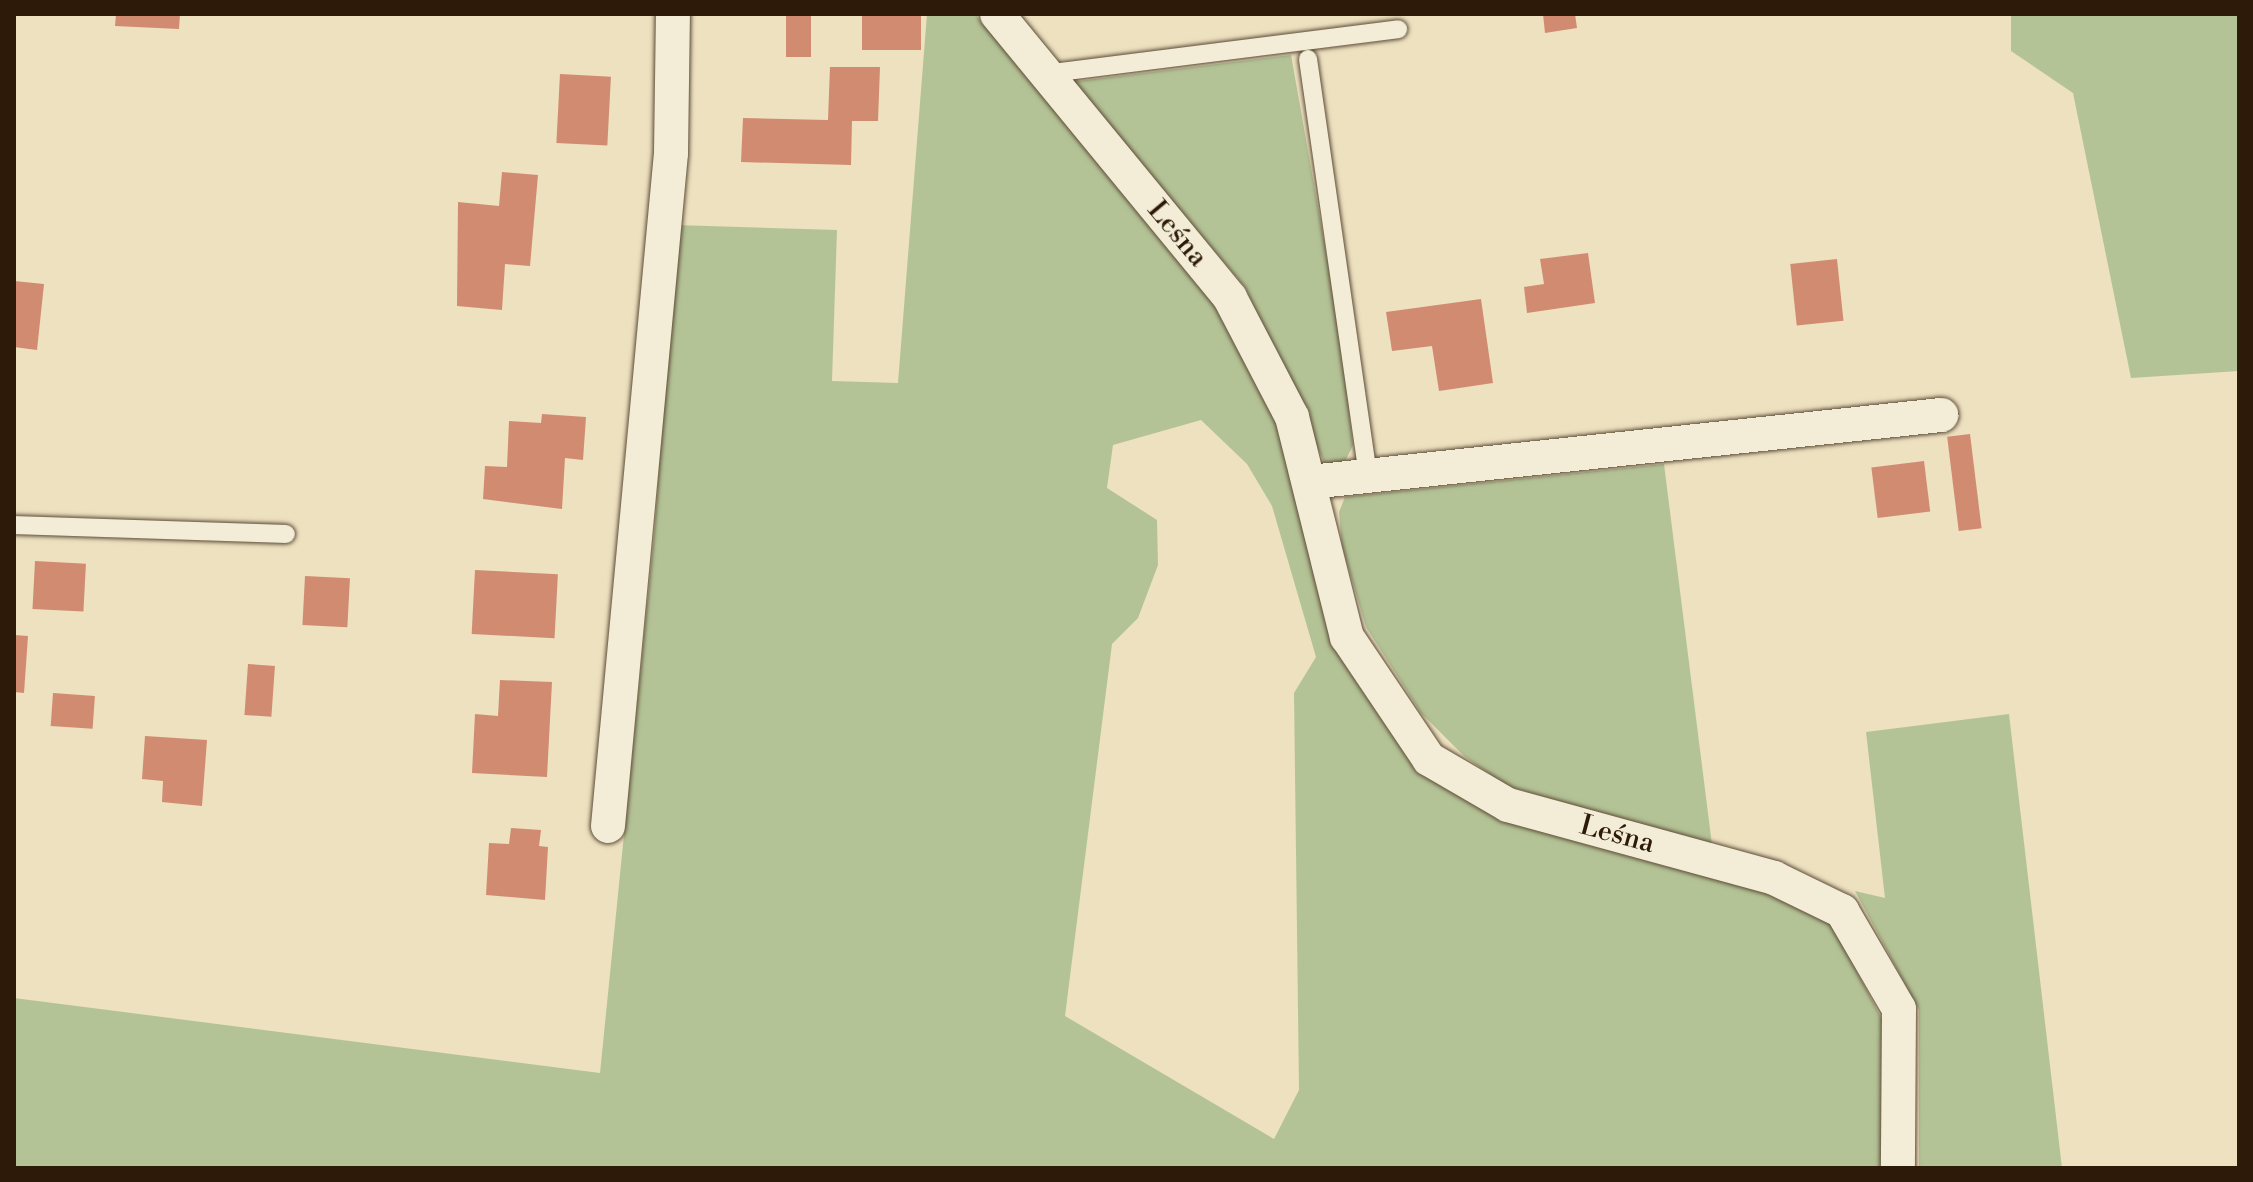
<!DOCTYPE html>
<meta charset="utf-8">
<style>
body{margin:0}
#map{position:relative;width:2253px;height:1182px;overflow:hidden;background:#ede1c0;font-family:"Libre Bodoni",serif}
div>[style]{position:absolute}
.green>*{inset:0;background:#b4c396}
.building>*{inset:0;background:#d18b70;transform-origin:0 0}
.roads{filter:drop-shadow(0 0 2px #5d4c37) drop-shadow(0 0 2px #5d4c37)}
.service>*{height:18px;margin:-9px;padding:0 9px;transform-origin:9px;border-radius:9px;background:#f3ecd6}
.minor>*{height:34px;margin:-17px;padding:0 17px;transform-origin:17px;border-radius:17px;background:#f3ecd6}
span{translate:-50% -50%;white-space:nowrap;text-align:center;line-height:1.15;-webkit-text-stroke:6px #f3ecd6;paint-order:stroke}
.street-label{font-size:28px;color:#2d1a09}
.frame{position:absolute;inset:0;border:16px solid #2d1a09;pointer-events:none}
</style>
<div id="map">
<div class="green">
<div style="clip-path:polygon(evenodd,927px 14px,975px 14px,1221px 313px,1276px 411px,1300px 497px,1422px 773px,1769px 890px,1830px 920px,1886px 1027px,1882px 1168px,14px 1168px,14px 998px,600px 1073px,655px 527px,675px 225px,837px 230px,832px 381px,898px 383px,927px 14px,1201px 420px,1247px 464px,1272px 506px,1316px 657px,1294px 693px,1299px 1090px,1274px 1139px,1065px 1016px,1112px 644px,1138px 618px,1158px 565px,1157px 520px,1107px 488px,1113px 445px,1201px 420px)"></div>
<div style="clip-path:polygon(2011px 14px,2239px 14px,2239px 371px,2131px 378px,2073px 93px,2011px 51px)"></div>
<div style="clip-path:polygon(1291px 55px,1340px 331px,1353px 445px,1340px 472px,1325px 464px,1245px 287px,1071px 82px)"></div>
<div style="clip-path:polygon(1664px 464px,1712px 845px,1507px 786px,1464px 756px,1421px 713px,1366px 627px,1342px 546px,1339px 512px,1345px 497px)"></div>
<div style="clip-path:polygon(2009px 714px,2062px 1168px,1919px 1168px,1919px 1010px,1855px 891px,1885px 898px,1866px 732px)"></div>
</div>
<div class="building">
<div style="clip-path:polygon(116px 14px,180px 14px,179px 29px,115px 26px)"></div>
<div style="left:786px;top:14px;width:25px;height:43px"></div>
<div style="left:862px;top:14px;width:59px;height:36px"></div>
<div style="clip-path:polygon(1543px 14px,1575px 14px,1577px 28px,1545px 33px)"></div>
<div style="clip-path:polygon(830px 67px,880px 67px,878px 121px,852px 121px,851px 165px,741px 162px,743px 118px,828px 120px)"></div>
<div style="left:560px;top:74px;width:51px;height:69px;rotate:3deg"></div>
<div style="clip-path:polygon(502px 172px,538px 175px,530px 266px,505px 264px,502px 310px,457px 306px,458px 202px,499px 206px)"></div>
<div style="clip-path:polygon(1588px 253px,1595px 303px,1527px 313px,1524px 287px,1544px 284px,1540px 259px)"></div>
<div style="left:1837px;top:259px;width:62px;height:47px;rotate:84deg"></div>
<div style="clip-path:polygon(14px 281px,44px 284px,37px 350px,14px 347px)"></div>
<div style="clip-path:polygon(1481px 299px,1493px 383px,1439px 391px,1432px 346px,1392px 351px,1386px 312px)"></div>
<div style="clip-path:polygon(542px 414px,586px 417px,583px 460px,565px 458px,562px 509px,483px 499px,485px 466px,507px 467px,509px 421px,541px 423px)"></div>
<div style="left:1970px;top:434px;width:95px;height:23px;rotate:83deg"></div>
<div style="left:1924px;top:461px;width:51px;height:53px;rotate:83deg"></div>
<div style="left:35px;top:561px;width:51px;height:48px;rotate:3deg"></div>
<div style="left:475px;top:570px;width:83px;height:64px;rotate:3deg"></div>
<div style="left:305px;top:576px;width:45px;height:49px;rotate:3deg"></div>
<div style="clip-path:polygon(14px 635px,28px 636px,24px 693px,14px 692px)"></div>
<div style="left:248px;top:664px;width:27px;height:51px;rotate:4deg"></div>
<div style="clip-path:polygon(500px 680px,552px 682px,547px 777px,472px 773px,475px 714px,498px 716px)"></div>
<div style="left:53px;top:693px;width:42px;height:33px;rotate:4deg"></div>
<div style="clip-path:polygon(145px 736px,207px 740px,202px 806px,162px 802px,163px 781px,142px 779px)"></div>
<div style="clip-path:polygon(511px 828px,541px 830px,539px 846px,548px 847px,545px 900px,486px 895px,489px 843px,509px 844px)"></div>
</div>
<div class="roads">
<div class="service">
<div style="left:1308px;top:59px;width:421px;rotate:81.8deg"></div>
<div style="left:1044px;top:74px;width:357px;rotate:-7.2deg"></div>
<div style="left:14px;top:525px;width:272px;rotate:1.9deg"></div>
</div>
<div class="minor">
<div style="left:997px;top:14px;width:367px;rotate:50.6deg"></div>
<div style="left:1230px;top:298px;width:134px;rotate:62.5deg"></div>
<div style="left:1292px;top:417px;width:227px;rotate:76deg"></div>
<div style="left:1347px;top:637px;width:147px;rotate:56.1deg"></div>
<div style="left:1429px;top:759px;width:91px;rotate:30.2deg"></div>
<div style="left:1508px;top:805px;width:276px;rotate:15.3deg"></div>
<div style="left:1774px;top:878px;width:76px;rotate:25.9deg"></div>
<div style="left:1842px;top:911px;width:113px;rotate:59.8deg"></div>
<div style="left:1899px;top:1009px;width:159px;rotate:90.4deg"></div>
<div style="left:1310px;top:482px;width:635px;rotate:-6.06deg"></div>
<div style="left:608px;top:826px;width:676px;rotate:-84.65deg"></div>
<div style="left:671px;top:153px;width:139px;rotate:-89.2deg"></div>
</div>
</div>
<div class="street-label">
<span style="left:1177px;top:234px;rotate:50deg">Leśna</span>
<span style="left:1617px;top:835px;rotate:15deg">Leśna</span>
</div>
<div class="frame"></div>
</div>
